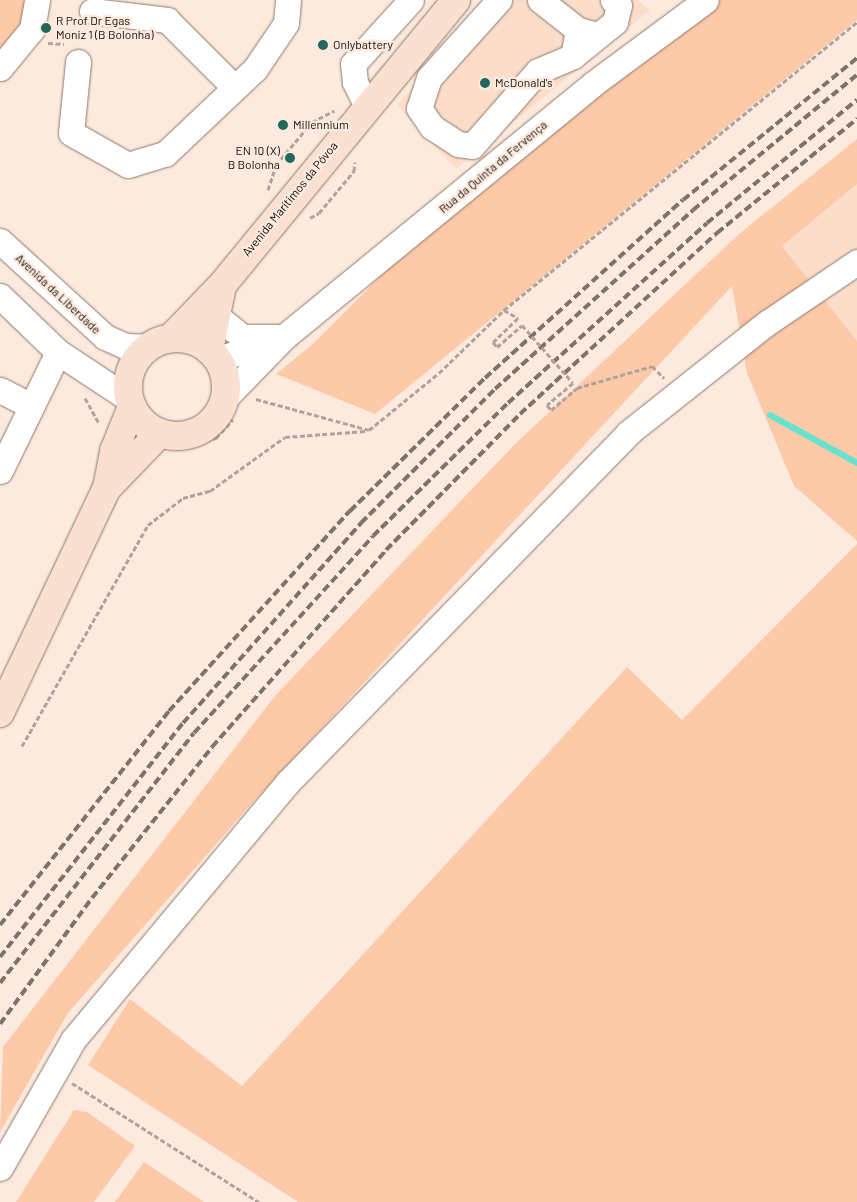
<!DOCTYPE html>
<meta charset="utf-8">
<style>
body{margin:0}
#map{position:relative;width:857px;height:1202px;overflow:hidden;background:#fceade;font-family:Barlow,sans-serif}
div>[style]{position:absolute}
.built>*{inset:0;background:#fbddca}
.green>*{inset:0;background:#fcc9a9}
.stream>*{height:6px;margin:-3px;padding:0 3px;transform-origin:3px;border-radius:3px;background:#65e3cc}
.path>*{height:3px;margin-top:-1.5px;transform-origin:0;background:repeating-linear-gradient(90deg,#b1a299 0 5px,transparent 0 7.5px)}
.roads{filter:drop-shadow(0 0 1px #8c786b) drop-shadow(0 0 1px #8c786b)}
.minor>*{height:25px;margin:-12.5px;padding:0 12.5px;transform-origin:12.5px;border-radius:12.5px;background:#fff}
.major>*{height:28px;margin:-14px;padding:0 14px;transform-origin:14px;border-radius:14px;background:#fae0d0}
.major>.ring{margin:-14px;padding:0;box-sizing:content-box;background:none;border:28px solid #fae0d0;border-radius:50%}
.rail>*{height:4px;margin-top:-2px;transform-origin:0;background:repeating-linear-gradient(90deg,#7e726a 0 8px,transparent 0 12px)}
.path-bridge>*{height:3px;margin-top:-1.5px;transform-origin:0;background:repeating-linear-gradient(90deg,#b1a299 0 5px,transparent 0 7.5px)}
.dots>*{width:14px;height:14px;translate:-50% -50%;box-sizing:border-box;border:2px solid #fceade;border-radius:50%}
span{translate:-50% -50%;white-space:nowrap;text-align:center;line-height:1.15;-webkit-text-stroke:5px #fceade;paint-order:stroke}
.poi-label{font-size:12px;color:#150e09}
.left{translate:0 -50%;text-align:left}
.right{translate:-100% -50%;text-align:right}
.street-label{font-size:12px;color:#150e09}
</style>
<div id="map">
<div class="built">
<div style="clip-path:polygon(487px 0,637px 0,650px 10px,456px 169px,397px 105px)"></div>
<div style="clip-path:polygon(857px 184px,857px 341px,782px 246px)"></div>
</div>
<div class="green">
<div style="clip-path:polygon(0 0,37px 0,0 63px)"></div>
<div style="clip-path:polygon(706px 0,857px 0,857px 20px,375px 414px,276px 374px,314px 343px,468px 188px)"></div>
<div style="clip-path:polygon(857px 139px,857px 184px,782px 246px,857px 341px,857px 541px,794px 486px,747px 373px,732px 286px,246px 810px,68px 1013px,0 1132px,3px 1047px,275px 696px,513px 446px,739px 234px)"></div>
<div style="clip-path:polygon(857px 544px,857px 1202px,298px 1202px,88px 1065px,130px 999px,242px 1086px,627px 667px,682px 720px)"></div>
<div style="clip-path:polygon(74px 1110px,87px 1112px,135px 1146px,94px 1202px,16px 1202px)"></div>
<div style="clip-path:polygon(144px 1162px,204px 1202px,115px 1202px)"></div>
</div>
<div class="stream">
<div style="left:770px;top:415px;width:99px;rotate:28.9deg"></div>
</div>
<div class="path">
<div style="left:48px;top:43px;width:16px;rotate:4deg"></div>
<div style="left:268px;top:190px;width:26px;rotate:-72deg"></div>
<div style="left:276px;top:165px;width:56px;rotate:-50.1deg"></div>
<div style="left:312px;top:122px;width:25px;rotate:-27deg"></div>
<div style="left:310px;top:218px;width:10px;rotate:-29deg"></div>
<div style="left:319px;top:213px;width:55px;rotate:-50.2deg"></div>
<div style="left:354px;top:171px;width:9px;rotate:-84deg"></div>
<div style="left:504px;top:310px;width:16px;rotate:30deg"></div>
<div style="left:518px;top:318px;width:35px;rotate:136deg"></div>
<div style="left:493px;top:342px;width:6px;rotate:51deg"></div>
<div style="left:497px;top:347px;width:33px;rotate:-41deg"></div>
<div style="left:573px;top:383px;width:34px;rotate:140deg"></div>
<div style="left:547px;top:405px;width:6px;rotate:51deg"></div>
<div style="left:551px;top:410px;width:34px;rotate:-40deg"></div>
<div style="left:577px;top:388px;width:78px;rotate:-16.3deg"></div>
<div style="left:652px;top:366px;width:17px;rotate:45deg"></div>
<div style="left:85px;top:398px;width:29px;rotate:61deg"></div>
<div style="left:256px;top:399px;width:117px;rotate:15.3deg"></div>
<div style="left:369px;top:430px;width:90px;rotate:-39.2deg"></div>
<div style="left:439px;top:373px;width:91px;rotate:-44.1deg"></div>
<div style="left:504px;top:310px;width:456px;rotate:-39.2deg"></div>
<div style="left:177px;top:449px;width:41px;rotate:-15.8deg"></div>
<div style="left:216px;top:438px;width:25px;rotate:-48deg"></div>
<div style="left:22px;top:746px;width:254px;rotate:-60.3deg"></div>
<div style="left:148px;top:525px;width:44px;rotate:-37.6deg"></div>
<div style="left:183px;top:498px;width:28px;rotate:-15deg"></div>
<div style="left:210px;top:491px;width:92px;rotate:-35.8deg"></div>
<div style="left:285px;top:437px;width:81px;rotate:-4.2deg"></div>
<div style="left:72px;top:1083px;width:222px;rotate:32.5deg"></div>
</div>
<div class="roads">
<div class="minor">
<div style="left:499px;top:0;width:105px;rotate:131.9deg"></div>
<div style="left:429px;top:78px;width:32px;rotate:108deg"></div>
<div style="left:419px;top:108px;width:23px;rotate:56deg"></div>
<div style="left:432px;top:127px;width:31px;rotate:33deg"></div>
<div style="left:458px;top:144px;width:14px;rotate:8deg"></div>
<div style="left:472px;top:146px;width:100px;rotate:-48.7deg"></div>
<div style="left:538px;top:71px;width:38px;rotate:-23deg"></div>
<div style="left:573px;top:56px;width:26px;rotate:-79deg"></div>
<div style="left:540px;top:0;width:48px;rotate:38.3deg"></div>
<div style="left:578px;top:30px;width:16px;rotate:14deg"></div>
<div style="left:92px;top:11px;width:76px;rotate:6.8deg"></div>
<div style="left:167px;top:20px;width:93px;rotate:45deg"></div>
<div style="left:573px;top:56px;width:54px;rotate:-39deg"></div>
<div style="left:615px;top:22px;width:17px;rotate:-77deg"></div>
<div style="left:619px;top:5px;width:8px;rotate:-140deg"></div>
<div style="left:78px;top:62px;width:71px;rotate:95.6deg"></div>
<div style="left:71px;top:133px;width:65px;rotate:29.3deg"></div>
<div style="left:128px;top:165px;width:39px;rotate:-17deg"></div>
<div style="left:165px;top:154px;width:124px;rotate:-43.4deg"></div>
<div style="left:255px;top:69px;width:55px;rotate:-56deg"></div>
<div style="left:286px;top:23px;width:23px;rotate:-85deg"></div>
<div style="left:0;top:68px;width:50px;rotate:-50.6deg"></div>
<div style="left:32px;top:29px;width:29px;rotate:-80deg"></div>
<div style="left:367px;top:106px;width:27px;rotate:-117deg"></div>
<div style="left:355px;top:82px;width:18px;rotate:-96deg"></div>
<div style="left:353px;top:64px;width:86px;rotate:-47.8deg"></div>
<div style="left:0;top:241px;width:142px;rotate:42.4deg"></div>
<div style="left:105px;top:337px;width:22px;rotate:24deg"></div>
<div style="left:125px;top:346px;width:24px;rotate:2deg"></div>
<div style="left:0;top:296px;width:81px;rotate:44deg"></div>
<div style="left:58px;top:352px;width:85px;rotate:33.5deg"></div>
<div style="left:214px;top:314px;width:36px;rotate:39deg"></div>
<div style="left:242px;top:337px;width:42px"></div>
<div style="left:217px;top:359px;width:56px;rotate:-16.5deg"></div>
<div style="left:0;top:390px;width:35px;rotate:27deg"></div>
<div style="left:224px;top:399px;width:86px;rotate:-45.9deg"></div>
<div style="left:284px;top:337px;width:401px;rotate:-39.3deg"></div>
<div style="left:594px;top:83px;width:139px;rotate:-36.5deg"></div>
<div style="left:0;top:471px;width:132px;rotate:-64deg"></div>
<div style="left:0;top:1168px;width:147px;rotate:-60.3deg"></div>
<div style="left:73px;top:1040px;width:336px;rotate:-50.2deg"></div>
<div style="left:288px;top:782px;width:487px;rotate:-45.7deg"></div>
<div style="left:628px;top:433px;width:177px;rotate:-38.4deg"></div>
<div style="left:767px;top:323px;width:109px;rotate:-34.1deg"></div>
</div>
<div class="major">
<div style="left:171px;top:338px;width:75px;rotate:-46.1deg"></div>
<div style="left:223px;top:284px;width:367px;rotate:-50.6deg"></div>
<div class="ring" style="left:128px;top:338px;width:70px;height:70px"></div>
<div style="left:209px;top:350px;width:65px;rotate:-78.5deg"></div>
<div style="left:108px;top:487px;width:75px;rotate:-46.1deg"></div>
<div style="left:0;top:713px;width:249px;rotate:-64.6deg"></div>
<div style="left:107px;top:488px;width:38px;rotate:-79deg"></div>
<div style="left:114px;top:451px;width:48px;rotate:-67.8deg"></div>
</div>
</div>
<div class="rail">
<div style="left:0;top:925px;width:273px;rotate:-51.7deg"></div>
<div style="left:169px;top:711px;width:270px;rotate:-47.9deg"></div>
<div style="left:350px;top:511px;width:190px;rotate:-44.6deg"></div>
<div style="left:485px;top:378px;width:266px;rotate:-42deg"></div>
<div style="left:683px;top:200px;width:225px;rotate:-39.2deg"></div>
<div style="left:0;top:957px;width:297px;rotate:-52deg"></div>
<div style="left:183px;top:723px;width:268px;rotate:-48.3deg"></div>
<div style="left:361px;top:523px;width:190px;rotate:-45deg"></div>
<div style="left:495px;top:389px;width:267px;rotate:-42.1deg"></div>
<div style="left:693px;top:210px;width:212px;rotate:-39.5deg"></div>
<div style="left:0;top:983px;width:316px;rotate:-52.2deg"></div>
<div style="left:194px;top:733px;width:266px;rotate:-47.7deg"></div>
<div style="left:373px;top:536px;width:190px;rotate:-44.6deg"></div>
<div style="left:508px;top:403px;width:268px;rotate:-42.1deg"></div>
<div style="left:707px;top:223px;width:194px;rotate:-39.4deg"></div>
<div style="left:0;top:1024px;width:156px;rotate:-53.9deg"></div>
<div style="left:92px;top:898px;width:193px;rotate:-51.5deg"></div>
<div style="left:212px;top:747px;width:263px;rotate:-48.5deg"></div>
<div style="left:386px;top:550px;width:191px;rotate:-45.4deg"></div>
<div style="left:520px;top:414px;width:268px;rotate:-42.6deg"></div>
<div style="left:717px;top:233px;width:181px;rotate:-39.2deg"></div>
</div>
<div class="path-bridge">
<div style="left:522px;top:325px;width:77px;rotate:48.7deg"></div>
</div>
<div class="dots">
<div style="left:46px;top:28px;background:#21675b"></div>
<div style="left:323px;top:45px;background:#21675b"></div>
<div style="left:485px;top:83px;background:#21675b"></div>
<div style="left:283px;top:125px;background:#21675b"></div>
<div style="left:290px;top:158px;background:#21675b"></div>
</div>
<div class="poi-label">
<span class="left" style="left:56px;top:28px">R Prof Dr Egas<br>Moniz 1 (B Bolonha)</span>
<span class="left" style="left:333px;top:45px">Onlybattery</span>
<span class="left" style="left:495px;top:83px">McDonald's</span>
<span class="left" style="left:293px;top:125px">Millennium</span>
<span class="right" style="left:280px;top:158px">EN 10 (X)<br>B Bolonha</span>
</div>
<div class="street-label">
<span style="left:493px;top:167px;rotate:-40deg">Rua da Quinta da Fervença</span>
<span style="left:290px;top:199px;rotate:-51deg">Avenida Marítimos da Póvoa</span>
<span style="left:58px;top:294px;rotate:43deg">Avenida da Liberdade</span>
</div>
</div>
